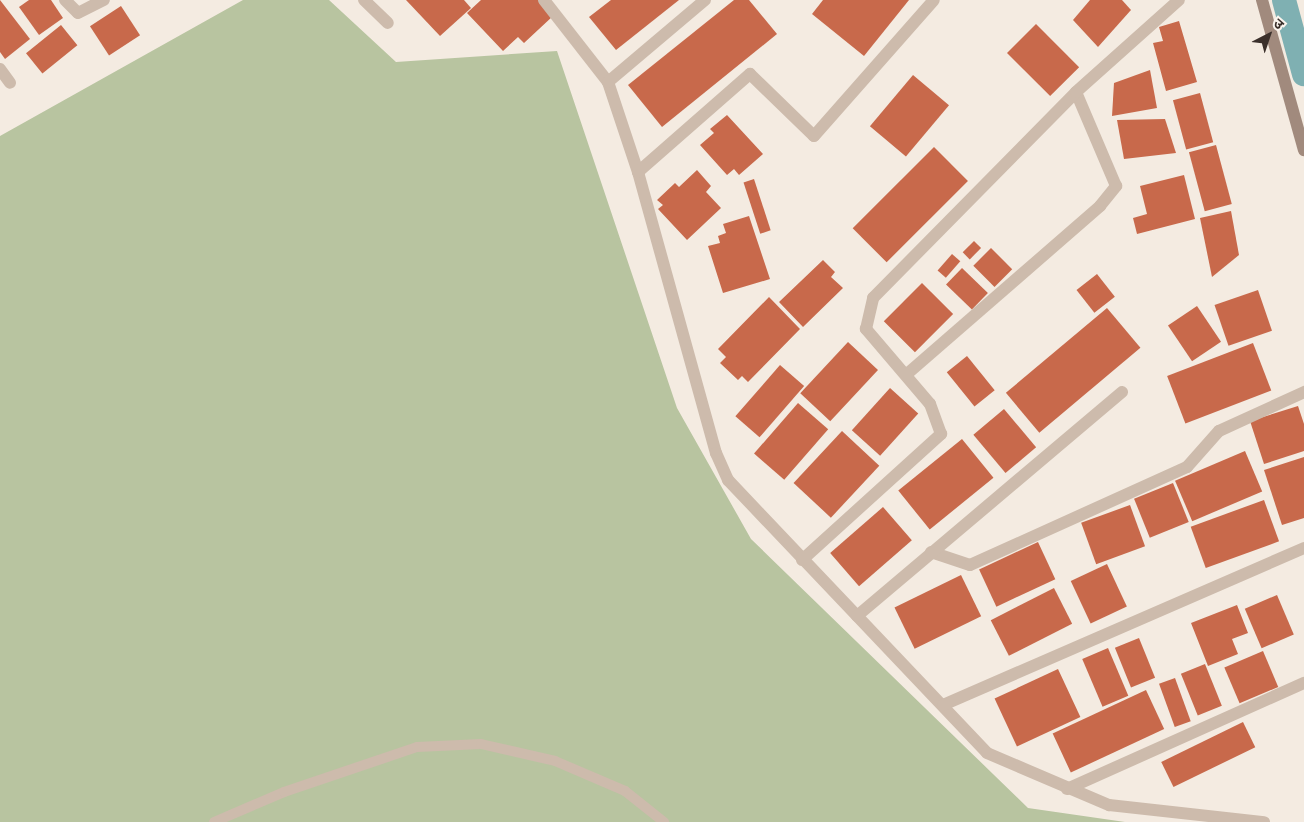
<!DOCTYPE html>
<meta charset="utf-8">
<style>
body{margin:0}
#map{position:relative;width:1304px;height:822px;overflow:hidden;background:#f4ebe1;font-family:"DejaVu Sans","Noto Sans Devanagari",sans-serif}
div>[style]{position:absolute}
.green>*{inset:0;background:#b8c4a0}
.canal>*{height:24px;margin:-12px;padding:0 12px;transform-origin:12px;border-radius:12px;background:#7fb0b2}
.building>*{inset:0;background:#c8694b;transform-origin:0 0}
.lane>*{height:10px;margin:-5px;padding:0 5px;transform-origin:5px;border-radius:5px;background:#cdbbac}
.street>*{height:12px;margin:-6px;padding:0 6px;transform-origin:6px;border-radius:6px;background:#cdbbac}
.secondary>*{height:12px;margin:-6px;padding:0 6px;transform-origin:6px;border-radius:6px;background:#a18a7d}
span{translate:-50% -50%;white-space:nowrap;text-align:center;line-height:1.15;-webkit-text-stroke:4px #fbf5ee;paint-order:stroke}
.north{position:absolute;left:1244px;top:10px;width:50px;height:50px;-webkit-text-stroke:4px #fbf5ee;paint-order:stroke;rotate:41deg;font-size:14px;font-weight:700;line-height:20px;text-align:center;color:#3b302b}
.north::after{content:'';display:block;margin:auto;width:18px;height:22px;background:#3b302b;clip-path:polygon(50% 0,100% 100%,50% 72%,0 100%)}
</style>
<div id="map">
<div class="green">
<div style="clip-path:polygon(243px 0,329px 0,396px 62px,557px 51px,677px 408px,751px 539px,1028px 808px,1125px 822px,0 822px,0 136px)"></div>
</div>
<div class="canal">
<div style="left:1284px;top:0;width:77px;rotate:74.9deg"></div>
</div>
<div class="building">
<div style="clip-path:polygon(0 0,30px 39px,5px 59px,0 52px)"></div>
<div style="clip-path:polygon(29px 0,51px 0,63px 18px,39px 35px,19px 7px)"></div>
<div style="clip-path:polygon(406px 0,464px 0,471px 8px,440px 36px)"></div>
<div style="clip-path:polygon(481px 0,538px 0,553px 16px,524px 43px,518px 37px,503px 51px,467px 13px)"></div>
<div style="clip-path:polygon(611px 0,679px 0,616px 50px,589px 17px)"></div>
<div style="clip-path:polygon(734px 0,749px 0,777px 34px,662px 127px,628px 85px)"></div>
<div style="clip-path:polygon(823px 0,909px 0,864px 56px,812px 14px)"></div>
<div style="clip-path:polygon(1090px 0,1122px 0,1131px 10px,1098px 47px,1073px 20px)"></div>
<div style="left:121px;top:6px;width:35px;height:37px;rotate:57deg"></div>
<div style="clip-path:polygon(1179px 21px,1197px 82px,1166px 91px,1153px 43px,1163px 41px,1159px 27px)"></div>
<div style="left:1036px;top:24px;width:61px;height:41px;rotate:45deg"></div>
<div style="left:61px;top:25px;width:26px;height:45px;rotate:51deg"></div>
<div style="clip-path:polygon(1150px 70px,1157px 108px,1112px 116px,1114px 83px)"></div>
<div style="left:913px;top:75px;width:47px;height:67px;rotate:40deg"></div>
<div style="left:1200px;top:93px;width:51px;height:28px;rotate:75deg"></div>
<div style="clip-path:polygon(727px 115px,763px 154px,739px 175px,734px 169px,727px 175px,700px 145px,714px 133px,710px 129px)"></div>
<div style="clip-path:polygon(1165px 119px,1176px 153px,1124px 159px,1117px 120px)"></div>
<div style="left:1216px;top:145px;width:61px;height:28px;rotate:75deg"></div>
<div style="left:934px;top:147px;width:48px;height:115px;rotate:45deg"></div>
<div style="clip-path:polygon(697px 170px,711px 186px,706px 192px,721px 208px,687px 240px,658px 209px,663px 205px,657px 200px,675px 183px,679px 187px)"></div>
<div style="clip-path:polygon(1184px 175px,1195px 219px,1137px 234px,1133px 218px,1147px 214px,1140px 186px)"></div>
<div style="left:754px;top:179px;width:54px;height:11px;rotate:72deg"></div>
<div style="clip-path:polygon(1231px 211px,1239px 255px,1212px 277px,1200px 218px)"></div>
<div style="clip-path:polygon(749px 216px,770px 279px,723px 293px,708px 246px,720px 243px,718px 236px,726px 233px,723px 224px)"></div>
<div style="left:974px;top:241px;width:10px;height:16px;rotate:45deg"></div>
<div style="left:991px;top:248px;width:30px;height:25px;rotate:45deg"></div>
<div style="left:952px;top:254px;width:11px;height:22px;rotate:41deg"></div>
<div style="clip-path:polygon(823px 260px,835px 272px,831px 277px,843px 288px,803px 327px,779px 302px)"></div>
<div style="left:962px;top:268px;width:36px;height:23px;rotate:44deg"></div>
<div style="left:1097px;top:274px;width:29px;height:26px;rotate:52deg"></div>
<div style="left:922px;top:283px;width:44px;height:54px;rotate:45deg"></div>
<div style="left:1258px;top:290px;width:43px;height:46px;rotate:71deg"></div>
<div style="clip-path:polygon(769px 297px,800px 329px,748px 382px,742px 376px,738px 380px,720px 363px,726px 357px,718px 349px)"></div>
<div style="left:1197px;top:306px;width:43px;height:35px;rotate:56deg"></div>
<div style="left:1107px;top:308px;width:52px;height:132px;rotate:50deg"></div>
<div style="left:848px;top:342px;width:41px;height:70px;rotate:43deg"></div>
<div style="left:1253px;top:343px;width:51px;height:92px;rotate:69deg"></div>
<div style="left:967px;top:356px;width:44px;height:26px;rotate:51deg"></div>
<div style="left:780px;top:365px;width:32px;height:68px;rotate:41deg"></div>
<div style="left:890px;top:388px;width:38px;height:57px;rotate:42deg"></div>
<div style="left:798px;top:403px;width:40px;height:67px;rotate:41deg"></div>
<div style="clip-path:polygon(1298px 406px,1304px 424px,1304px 451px,1264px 464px,1250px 421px)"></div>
<div style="left:1004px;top:409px;width:50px;height:40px;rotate:50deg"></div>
<div style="left:842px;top:431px;width:51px;height:71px;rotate:43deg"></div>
<div style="left:962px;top:439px;width:50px;height:82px;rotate:51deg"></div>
<div style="left:1245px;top:451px;width:44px;height:76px;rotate:67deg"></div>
<div style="clip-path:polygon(1304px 457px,1304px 518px,1282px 525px,1264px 470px)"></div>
<div style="left:1173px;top:483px;width:42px;height:42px;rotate:68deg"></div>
<div style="left:1264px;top:500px;width:44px;height:78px;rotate:70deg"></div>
<div style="left:1130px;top:505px;width:44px;height:52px;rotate:70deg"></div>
<div style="left:883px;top:507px;width:44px;height:70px;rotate:49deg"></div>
<div style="left:1038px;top:542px;width:41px;height:65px;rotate:65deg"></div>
<div style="left:1107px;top:564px;width:47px;height:40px;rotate:65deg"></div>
<div style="left:961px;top:575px;width:46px;height:74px;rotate:64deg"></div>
<div style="left:1054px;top:588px;width:40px;height:71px;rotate:63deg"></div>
<div style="left:1277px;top:595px;width:43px;height:35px;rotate:67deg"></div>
<div style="clip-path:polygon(1237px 605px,1248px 633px,1232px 639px,1238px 654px,1208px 666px,1191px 623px)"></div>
<div style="left:1139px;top:638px;width:43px;height:26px;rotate:68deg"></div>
<div style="left:1108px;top:648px;width:52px;height:28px;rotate:67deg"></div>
<div style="left:1263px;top:651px;width:39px;height:42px;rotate:67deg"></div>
<div style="left:1205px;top:664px;width:45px;height:26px;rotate:68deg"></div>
<div style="left:1058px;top:669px;width:53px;height:70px;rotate:65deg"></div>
<div style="left:1175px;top:678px;width:46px;height:17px;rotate:70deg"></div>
<div style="left:1146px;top:690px;width:43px;height:103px;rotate:65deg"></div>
<div style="left:1243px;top:722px;width:28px;height:91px;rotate:64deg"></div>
</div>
<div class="lane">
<div style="left:214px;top:822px;width:76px;rotate:-23.2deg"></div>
<div style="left:284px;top:792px;width:140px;rotate:-18.7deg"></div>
<div style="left:417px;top:747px;width:64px;rotate:-2.7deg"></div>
<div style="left:481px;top:744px;width:76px;rotate:12.9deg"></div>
<div style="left:555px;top:761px;width:76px;rotate:23.2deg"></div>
<div style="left:625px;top:791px;width:50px;rotate:38.5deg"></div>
</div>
<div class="street">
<div style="left:65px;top:0;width:18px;rotate:45deg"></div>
<div style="left:78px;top:13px;width:29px;rotate:-27deg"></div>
<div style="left:364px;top:0;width:33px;rotate:44deg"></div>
<div style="left:544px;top:0;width:104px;rotate:52deg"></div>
<div style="left:608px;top:82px;width:95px;rotate:71.6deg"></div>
<div style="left:638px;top:172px;width:292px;rotate:74.5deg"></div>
<div style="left:716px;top:453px;width:30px;rotate:66deg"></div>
<div style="left:728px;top:480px;width:376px;rotate:46.5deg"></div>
<div style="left:987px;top:753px;width:133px;rotate:23.1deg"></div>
<div style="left:1109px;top:805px;width:156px;rotate:6.3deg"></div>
<div style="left:0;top:69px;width:17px;rotate:54deg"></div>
<div style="left:608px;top:82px;width:127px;rotate:-40.2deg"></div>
<div style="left:638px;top:172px;width:149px;rotate:-41.2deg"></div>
<div style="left:750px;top:74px;width:89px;rotate:44.1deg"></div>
<div style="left:814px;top:136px;width:181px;rotate:-48.6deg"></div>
<div style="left:907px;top:374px;width:256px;rotate:-41deg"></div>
<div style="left:1100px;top:206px;width:26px;rotate:-51deg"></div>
<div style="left:1116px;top:186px;width:102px;rotate:-113.1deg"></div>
<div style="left:931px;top:552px;width:41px;rotate:18.4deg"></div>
<div style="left:970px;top:565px;width:238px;rotate:-24.3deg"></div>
<div style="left:1187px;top:467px;width:48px;rotate:-48.4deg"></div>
<div style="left:1219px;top:431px;width:94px;rotate:-24.6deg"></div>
<div style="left:802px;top:560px;width:188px;rotate:-42.2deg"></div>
<div style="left:941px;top:434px;width:32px;rotate:-110deg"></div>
<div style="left:930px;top:404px;width:99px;rotate:-130.5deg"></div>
<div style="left:866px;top:329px;width:32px;rotate:-77deg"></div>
<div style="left:873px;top:298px;width:289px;rotate:-45.4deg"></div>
<div style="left:1076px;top:92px;width:138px;rotate:-41.8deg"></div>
<div style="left:857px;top:616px;width:347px;rotate:-40.2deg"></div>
<div style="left:943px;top:705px;width:394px;rotate:-23.5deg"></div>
<div style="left:1067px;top:789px;width:260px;rotate:-24.1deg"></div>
</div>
<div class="secondary">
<div style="left:1262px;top:0;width:156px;rotate:74.4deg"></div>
</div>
<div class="north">उ</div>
</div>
